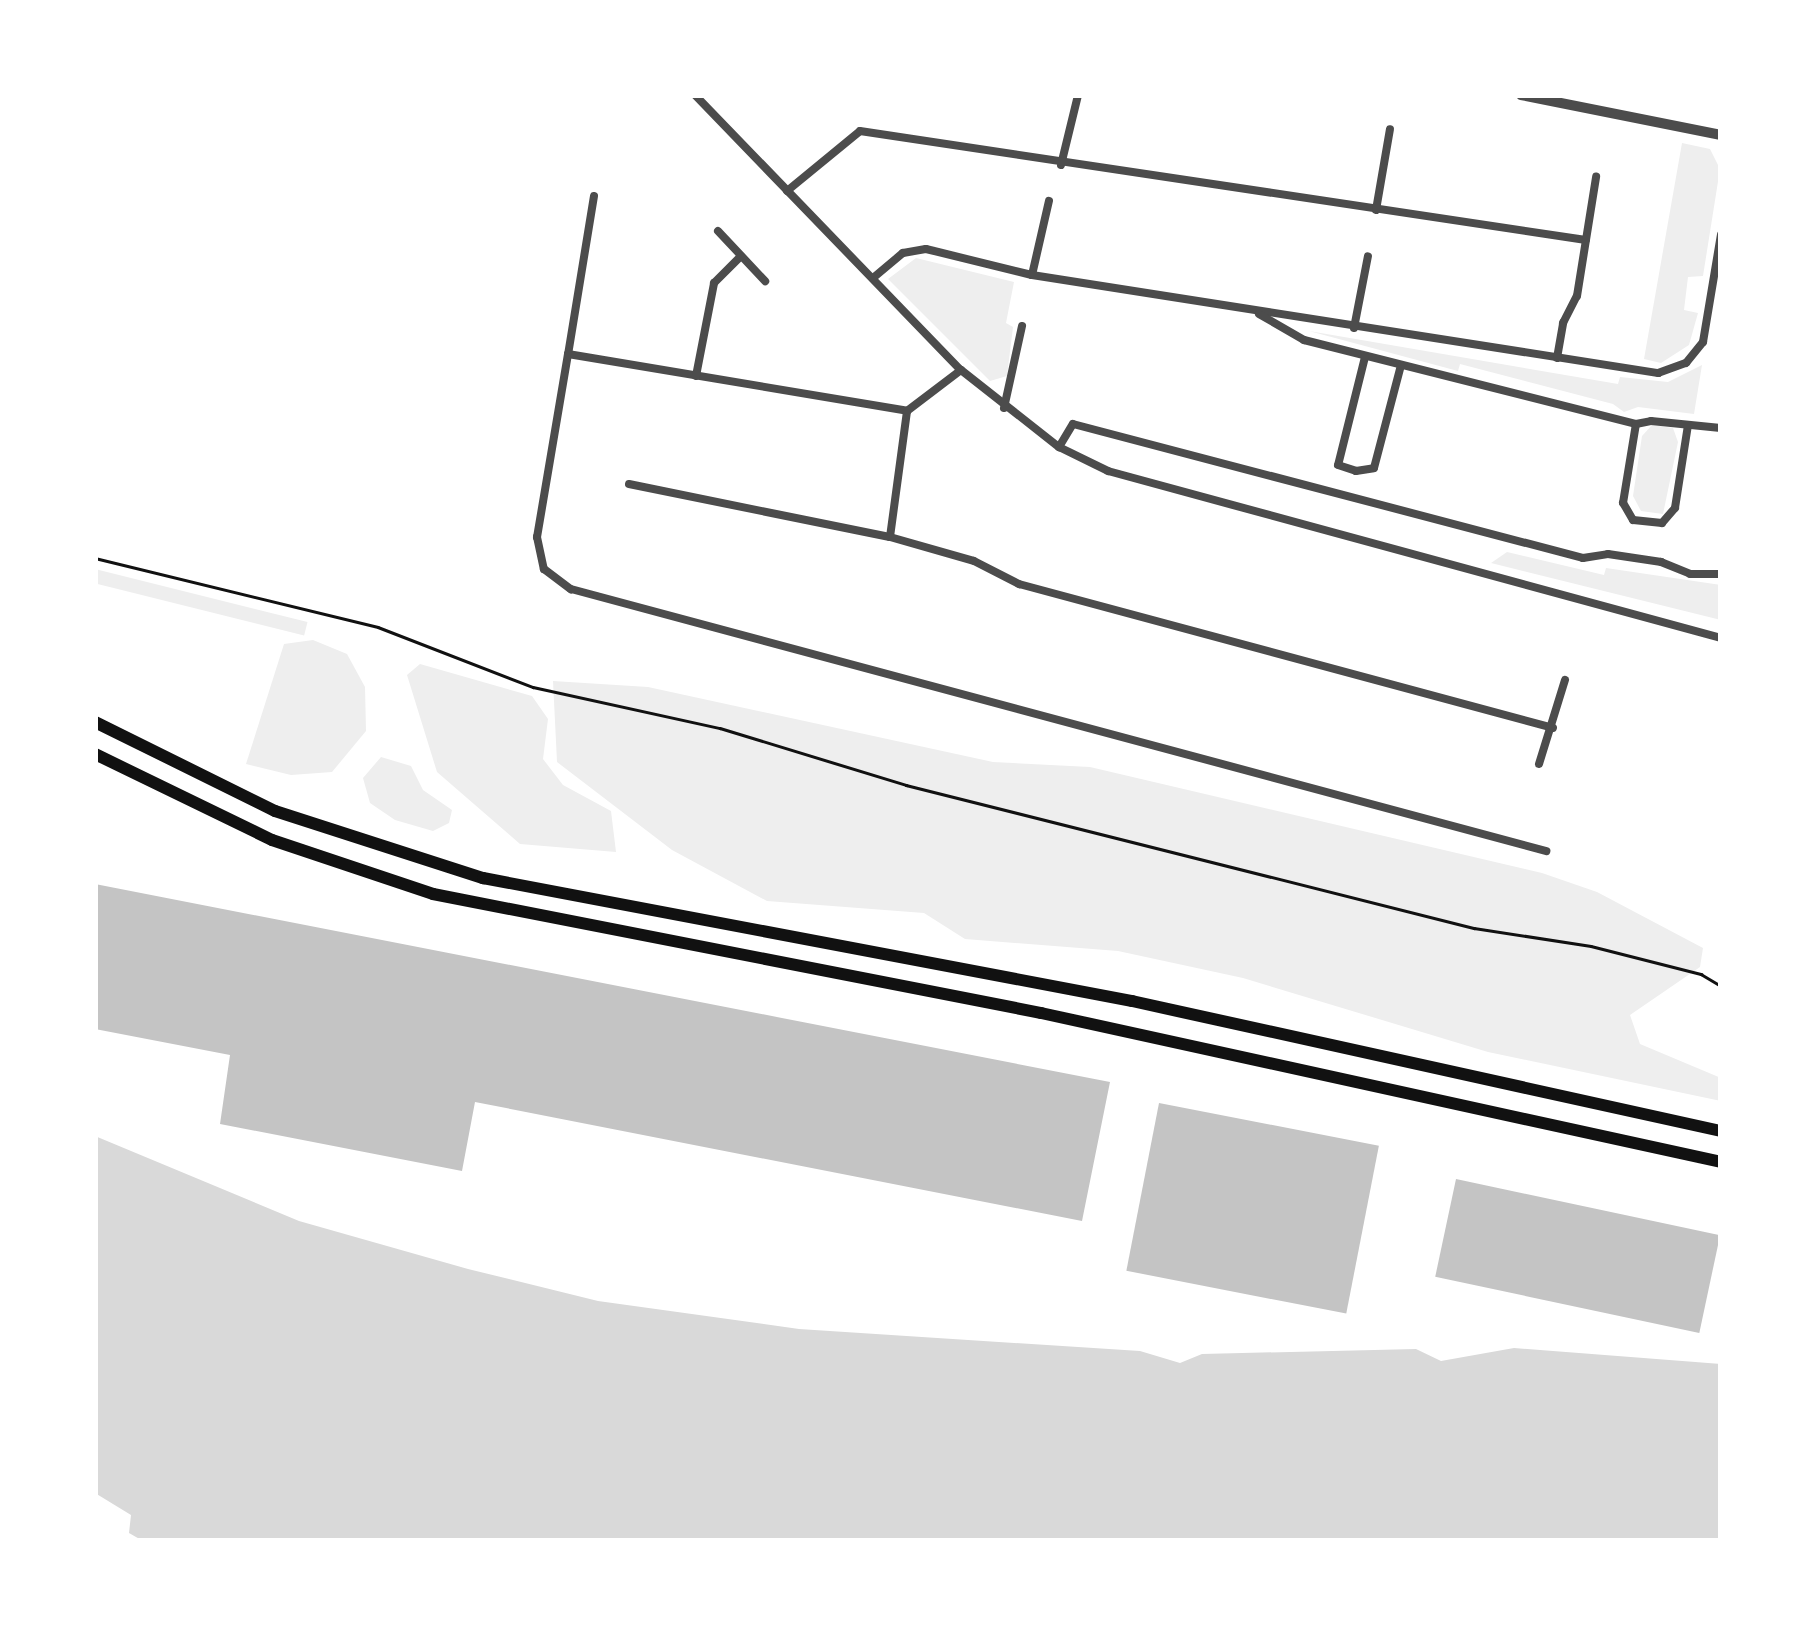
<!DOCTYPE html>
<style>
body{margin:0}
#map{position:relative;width:1816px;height:1636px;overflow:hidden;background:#fff;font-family:Rubik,sans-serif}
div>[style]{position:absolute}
.green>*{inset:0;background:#eee;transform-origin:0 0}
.water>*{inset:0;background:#d9d9d9}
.building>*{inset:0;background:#c4c4c4;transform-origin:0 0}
.path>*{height:2.5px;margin:-1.25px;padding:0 1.25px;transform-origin:1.25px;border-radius:1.25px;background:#111}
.minor>*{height:8px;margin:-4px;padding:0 4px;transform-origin:4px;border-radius:4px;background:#4c4c4c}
.tertiary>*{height:10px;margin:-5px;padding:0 5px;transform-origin:5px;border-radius:5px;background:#4c4c4c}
.primary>*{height:12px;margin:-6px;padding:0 6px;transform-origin:6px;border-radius:6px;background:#111}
span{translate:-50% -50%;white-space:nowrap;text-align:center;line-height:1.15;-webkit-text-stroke:10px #fff;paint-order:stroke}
.frame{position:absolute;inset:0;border:98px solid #fff;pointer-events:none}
</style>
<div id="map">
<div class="green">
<div style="clip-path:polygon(1682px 143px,1710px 149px,1720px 169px,1703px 276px,1688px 277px,1684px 310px,1698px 313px,1689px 345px,1661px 363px,1644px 359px)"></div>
<div style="clip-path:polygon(916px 258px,1014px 282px,1006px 323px,1013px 327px,1007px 376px,990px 381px,888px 279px)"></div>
<div style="clip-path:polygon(1309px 331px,1618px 384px,1620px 377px,1668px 382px,1702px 365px,1694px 414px,1638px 407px,1624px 412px,1613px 404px,1460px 364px,1458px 371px)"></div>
<div style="clip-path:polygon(1652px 425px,1673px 428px,1678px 442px,1663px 514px,1641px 511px,1633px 496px,1642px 436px)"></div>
<div style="clip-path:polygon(1507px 552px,1604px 575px,1606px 568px,1721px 585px,1721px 620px,1491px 563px)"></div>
<div style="left:95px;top:569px;width:219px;height:14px;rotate:14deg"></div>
<div style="clip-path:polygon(313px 640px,347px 654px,365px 687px,366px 731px,332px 772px,291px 775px,246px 764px,284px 644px)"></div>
<div style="clip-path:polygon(420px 664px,532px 696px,548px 719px,543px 759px,563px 785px,611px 811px,616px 852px,520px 844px,437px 772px,407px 675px)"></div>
<div style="clip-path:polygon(553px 681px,648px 687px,993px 762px,1090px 767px,1542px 873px,1597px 892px,1703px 948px,1700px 967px,1630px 1015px,1640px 1044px,1721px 1078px,1721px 1101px,1488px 1052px,1243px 978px,1118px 951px,965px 939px,924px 913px,767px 901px,672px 850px,557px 762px)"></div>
<div style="clip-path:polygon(381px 757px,411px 766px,423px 790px,452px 810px,449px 823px,433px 831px,395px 820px,370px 803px,363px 778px)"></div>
</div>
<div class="water">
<div style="clip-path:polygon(95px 1136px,299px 1221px,468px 1269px,598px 1301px,799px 1329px,1140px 1351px,1180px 1363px,1202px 1354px,1416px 1349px,1441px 1361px,1514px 1348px,1721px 1364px,1721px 1541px,143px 1541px,129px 1533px,131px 1515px,95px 1493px)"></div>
</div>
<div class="building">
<div style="clip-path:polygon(95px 884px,1110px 1082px,1082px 1221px,475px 1102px,462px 1171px,220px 1124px,230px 1055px,95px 1029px)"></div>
<div style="left:1159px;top:1103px;width:224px;height:171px;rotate:11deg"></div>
<div style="left:1456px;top:1179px;width:270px;height:100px;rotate:12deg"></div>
</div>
<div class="path">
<div style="left:95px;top:558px;width:291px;rotate:13.7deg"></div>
<div style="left:378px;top:627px;width:166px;rotate:21.2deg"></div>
<div style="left:533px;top:687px;width:191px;rotate:12.4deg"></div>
<div style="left:720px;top:728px;width:195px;rotate:17deg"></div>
<div style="left:906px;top:785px;width:586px;rotate:14.13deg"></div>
<div style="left:1474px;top:928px;width:118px;rotate:8.7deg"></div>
<div style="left:1591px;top:946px;width:114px;rotate:14.3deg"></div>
<div style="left:1701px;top:974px;width:23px;rotate:31deg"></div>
</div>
<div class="minor">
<div style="left:695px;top:95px;width:383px;rotate:46deg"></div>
<div style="left:961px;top:370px;width:125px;rotate:38.2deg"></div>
<div style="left:1059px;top:447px;width:55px;rotate:26.1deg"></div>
<div style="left:1108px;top:471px;width:635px;rotate:15.24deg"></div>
<div style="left:1061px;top:165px;width:72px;rotate:-76.3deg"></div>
<div style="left:787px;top:191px;width:94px;rotate:-39.4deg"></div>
<div style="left:860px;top:131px;width:734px;rotate:8.54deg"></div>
<div style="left:594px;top:196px;width:160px;rotate:99.3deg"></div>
<div style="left:568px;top:354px;width:344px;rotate:9.5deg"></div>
<div style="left:1376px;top:210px;width:82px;rotate:-80.2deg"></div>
<div style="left:718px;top:231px;width:69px;rotate:46.8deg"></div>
<div style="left:1032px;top:275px;width:76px;rotate:-77.1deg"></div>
<div style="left:873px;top:278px;width:39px;rotate:-40deg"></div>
<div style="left:903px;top:253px;width:23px;rotate:-10deg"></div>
<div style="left:926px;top:249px;width:109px;rotate:13.8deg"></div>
<div style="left:1032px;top:275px;width:634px;rotate:8.9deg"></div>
<div style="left:1658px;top:373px;width:30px;rotate:-20deg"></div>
<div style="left:1686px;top:363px;width:27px;rotate:-51deg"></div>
<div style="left:1703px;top:342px;width:109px;rotate:-80.5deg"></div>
<div style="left:1259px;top:314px;width:52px;rotate:30deg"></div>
<div style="left:1304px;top:340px;width:342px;rotate:14.2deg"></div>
<div style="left:1354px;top:328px;width:73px;rotate:-79deg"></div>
<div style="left:568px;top:354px;width:186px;rotate:99.6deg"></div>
<div style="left:537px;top:537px;width:33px;rotate:78deg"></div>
<div style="left:544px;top:569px;width:34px;rotate:37deg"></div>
<div style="left:571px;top:589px;width:1010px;rotate:15.04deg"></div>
<div style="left:1365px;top:357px;width:111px;rotate:104deg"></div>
<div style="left:1338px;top:465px;width:19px;rotate:18deg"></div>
<div style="left:1356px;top:471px;width:18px;rotate:-9deg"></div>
<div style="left:1374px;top:468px;width:106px;rotate:-75.3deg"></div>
<div style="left:1557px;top:358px;width:36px;rotate:-80deg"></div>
<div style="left:1563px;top:323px;width:30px;rotate:-63deg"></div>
<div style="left:1577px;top:296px;width:121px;rotate:-80.9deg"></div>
<div style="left:696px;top:376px;width:95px;rotate:-79deg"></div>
<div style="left:714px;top:283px;width:38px;rotate:-45deg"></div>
<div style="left:1004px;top:408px;width:84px;rotate:-77.6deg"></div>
<div style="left:1688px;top:425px;width:84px;rotate:98.9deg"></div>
<div style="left:1675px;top:508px;width:20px;rotate:131deg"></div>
<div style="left:1662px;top:523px;width:29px;rotate:-174deg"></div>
<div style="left:1633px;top:520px;width:20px;rotate:-120deg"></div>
<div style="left:1623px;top:503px;width:80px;rotate:-80.7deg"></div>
<div style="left:1636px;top:424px;width:15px;rotate:-11deg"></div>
<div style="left:1651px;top:421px;width:70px;rotate:5.7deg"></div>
<div style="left:1059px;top:447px;width:27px;rotate:-59deg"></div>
<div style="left:1073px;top:424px;width:527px;rotate:14.72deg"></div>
<div style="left:1583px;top:558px;width:25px;rotate:-9deg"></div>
<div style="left:1608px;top:554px;width:54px;rotate:8.6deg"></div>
<div style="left:1661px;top:562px;width:31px;rotate:22deg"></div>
<div style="left:1690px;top:574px;width:31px"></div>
<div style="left:629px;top:484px;width:266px;rotate:11.5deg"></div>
<div style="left:890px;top:537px;width:127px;rotate:-82.3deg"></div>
<div style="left:907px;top:411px;width:68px;rotate:-37.2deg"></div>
<div style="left:890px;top:537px;width:87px;rotate:15.9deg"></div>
<div style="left:974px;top:561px;width:51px;rotate:27.1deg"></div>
<div style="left:1019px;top:584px;width:553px;rotate:15.09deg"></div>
<div style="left:1539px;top:764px;width:88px;rotate:-72.8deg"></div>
</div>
<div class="tertiary">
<div style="left:1521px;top:95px;width:204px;rotate:11.3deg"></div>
</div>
<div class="primary">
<div style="left:95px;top:722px;width:201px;rotate:26.3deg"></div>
<div style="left:275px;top:811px;width:219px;rotate:17.9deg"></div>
<div style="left:483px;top:878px;width:661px;rotate:10.73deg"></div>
<div style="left:1132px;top:1001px;width:603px;rotate:12.45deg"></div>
<div style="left:95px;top:754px;width:197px;rotate:25.9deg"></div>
<div style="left:272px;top:840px;width:170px;rotate:18.5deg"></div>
<div style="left:433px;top:894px;width:620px;rotate:11.07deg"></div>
<div style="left:1041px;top:1013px;width:696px;rotate:12.36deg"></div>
</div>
<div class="frame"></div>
</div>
